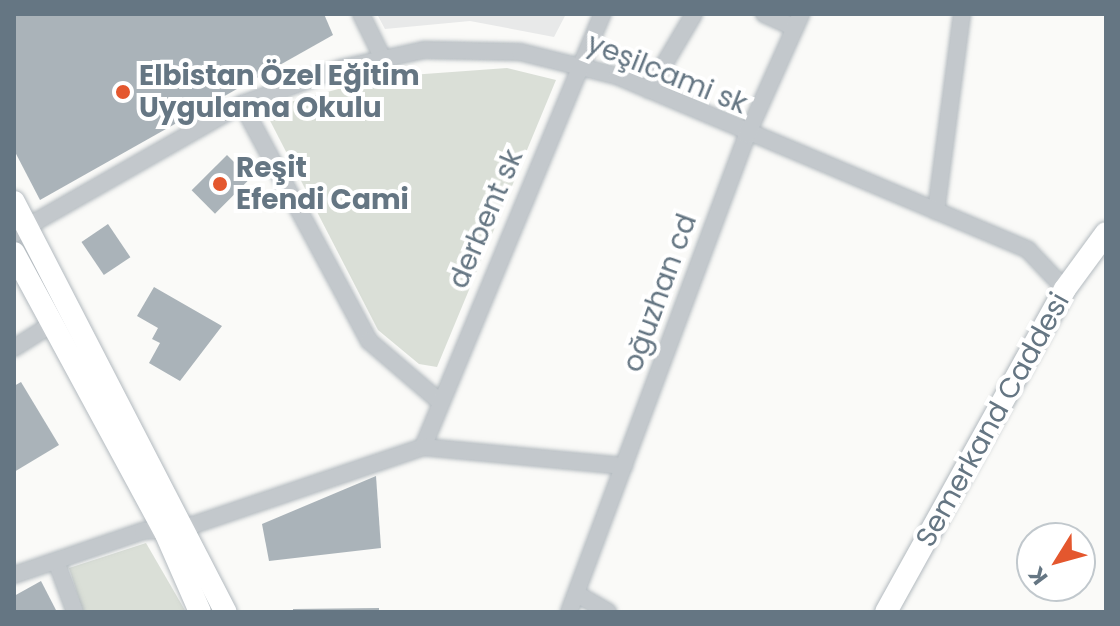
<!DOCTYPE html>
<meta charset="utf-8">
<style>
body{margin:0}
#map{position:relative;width:1120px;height:626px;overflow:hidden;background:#fafaf8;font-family:Poppins,sans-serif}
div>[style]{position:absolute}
.built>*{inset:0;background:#e8e9e9}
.green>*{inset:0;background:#dadfd7}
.building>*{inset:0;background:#aab3b9;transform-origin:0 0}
.roads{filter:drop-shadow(0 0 2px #b3babf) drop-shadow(0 0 2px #b3babf)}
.street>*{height:16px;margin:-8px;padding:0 8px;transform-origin:8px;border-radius:8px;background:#c3c8cc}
.secondary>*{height:22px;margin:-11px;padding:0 11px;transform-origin:11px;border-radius:11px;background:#fff}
.dots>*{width:22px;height:22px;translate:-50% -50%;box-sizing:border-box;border:4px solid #fff;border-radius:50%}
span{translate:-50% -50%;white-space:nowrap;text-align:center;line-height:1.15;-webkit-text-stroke:8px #fff;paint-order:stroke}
.street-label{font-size:28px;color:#657683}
.poi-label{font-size:28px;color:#657683;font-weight:700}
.left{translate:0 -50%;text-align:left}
.frame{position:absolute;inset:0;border:16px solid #657683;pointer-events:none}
.north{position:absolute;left:1016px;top:522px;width:80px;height:80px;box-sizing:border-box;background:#fff;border:2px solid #c1c8cd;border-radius:50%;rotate:233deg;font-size:22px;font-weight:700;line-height:32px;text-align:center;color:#657683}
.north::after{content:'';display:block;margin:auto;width:28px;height:36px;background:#e4572e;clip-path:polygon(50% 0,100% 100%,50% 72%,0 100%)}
</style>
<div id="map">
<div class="built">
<div style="clip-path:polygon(377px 14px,566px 14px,554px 37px,470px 21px,385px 29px)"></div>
</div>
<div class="green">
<div style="clip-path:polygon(507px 68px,556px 80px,437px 367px,419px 364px,378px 330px,264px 109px,383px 77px)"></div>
<div style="clip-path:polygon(146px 543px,186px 612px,83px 612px,69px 568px)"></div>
</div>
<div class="building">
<div style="clip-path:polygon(14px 14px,324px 14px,333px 35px,40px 200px,14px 150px)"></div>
<div style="left:227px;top:155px;width:33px;height:50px;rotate:45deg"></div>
<div style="left:108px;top:224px;width:40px;height:32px;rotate:56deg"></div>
<div style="clip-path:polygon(154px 287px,222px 326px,180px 381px,149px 363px,160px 343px,152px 339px,158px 328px,137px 316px)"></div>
<div style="clip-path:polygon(21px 382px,59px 445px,14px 472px,14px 386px)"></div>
<div style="clip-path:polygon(376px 476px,381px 548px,269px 561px,262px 524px)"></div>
<div style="clip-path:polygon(41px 581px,57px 612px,14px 612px,14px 596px)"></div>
<div style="clip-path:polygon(379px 608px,379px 612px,293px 612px,293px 609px)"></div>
</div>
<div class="roads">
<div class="street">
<div style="left:361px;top:14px;width:50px;rotate:63.9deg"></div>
<div style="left:764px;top:14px;width:34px;rotate:24deg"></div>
<div style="left:649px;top:90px;width:88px;rotate:-59.4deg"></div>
<div style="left:242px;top:104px;width:269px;rotate:61.8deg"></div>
<div style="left:369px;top:341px;width:92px;rotate:40.6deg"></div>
<div style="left:936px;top:211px;width:199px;rotate:-82.5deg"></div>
<div style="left:14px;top:234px;width:262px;rotate:-29.7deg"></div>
<div style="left:242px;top:104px;width:106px;rotate:-19.8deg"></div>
<div style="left:342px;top:68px;width:84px;rotate:-12.4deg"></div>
<div style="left:424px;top:50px;width:96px;rotate:1.2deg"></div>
<div style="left:520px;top:52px;width:100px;rotate:13.9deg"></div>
<div style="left:617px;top:76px;width:446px;rotate:22.9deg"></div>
<div style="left:1028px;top:250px;width:54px;rotate:46.5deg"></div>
<div style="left:14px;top:348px;width:45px;rotate:-32.3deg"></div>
<div style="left:423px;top:447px;width:469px;rotate:-67.5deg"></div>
<div style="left:56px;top:561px;width:54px;rotate:69.6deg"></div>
<div style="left:14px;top:575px;width:136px;rotate:-18.8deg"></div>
<div style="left:143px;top:531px;width:44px;rotate:-5.2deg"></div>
<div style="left:187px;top:527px;width:249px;rotate:-18.7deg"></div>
<div style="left:423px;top:447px;width:202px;rotate:5.4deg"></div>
<div style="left:577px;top:594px;width:36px;rotate:30deg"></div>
<div style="left:569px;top:612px;width:509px;rotate:-69.54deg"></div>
<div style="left:747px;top:135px;width:133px;rotate:-65.9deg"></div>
</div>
<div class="secondary">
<div style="left:14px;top:202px;width:462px;rotate:62.7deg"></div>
<div style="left:14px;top:253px;width:319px;rotate:61.6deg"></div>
<div style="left:166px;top:534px;width:85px;rotate:66.4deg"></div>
<div style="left:886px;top:612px;width:369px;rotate:-61deg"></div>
<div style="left:1065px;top:289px;width:69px;rotate:-53.8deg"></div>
</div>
</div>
<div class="dots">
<div style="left:123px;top:92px;background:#e4572e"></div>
<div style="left:220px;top:184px;background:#e4572e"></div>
</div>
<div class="street-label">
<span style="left:667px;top:74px;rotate:22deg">yeşilcami sk</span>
<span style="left:486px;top:219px;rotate:-67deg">derbent sk</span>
<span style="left:660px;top:293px;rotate:-70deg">oğuzhan cd</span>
<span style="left:993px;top:420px;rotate:-61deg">Semerkand Caddesi</span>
</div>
<div class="poi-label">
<span class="left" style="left:139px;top:92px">Elbistan Özel Eğitim<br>Uygulama Okulu</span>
<span class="left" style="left:236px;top:184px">Reşit<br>Efendi Cami</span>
</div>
<div class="frame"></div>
<div class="north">K</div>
</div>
